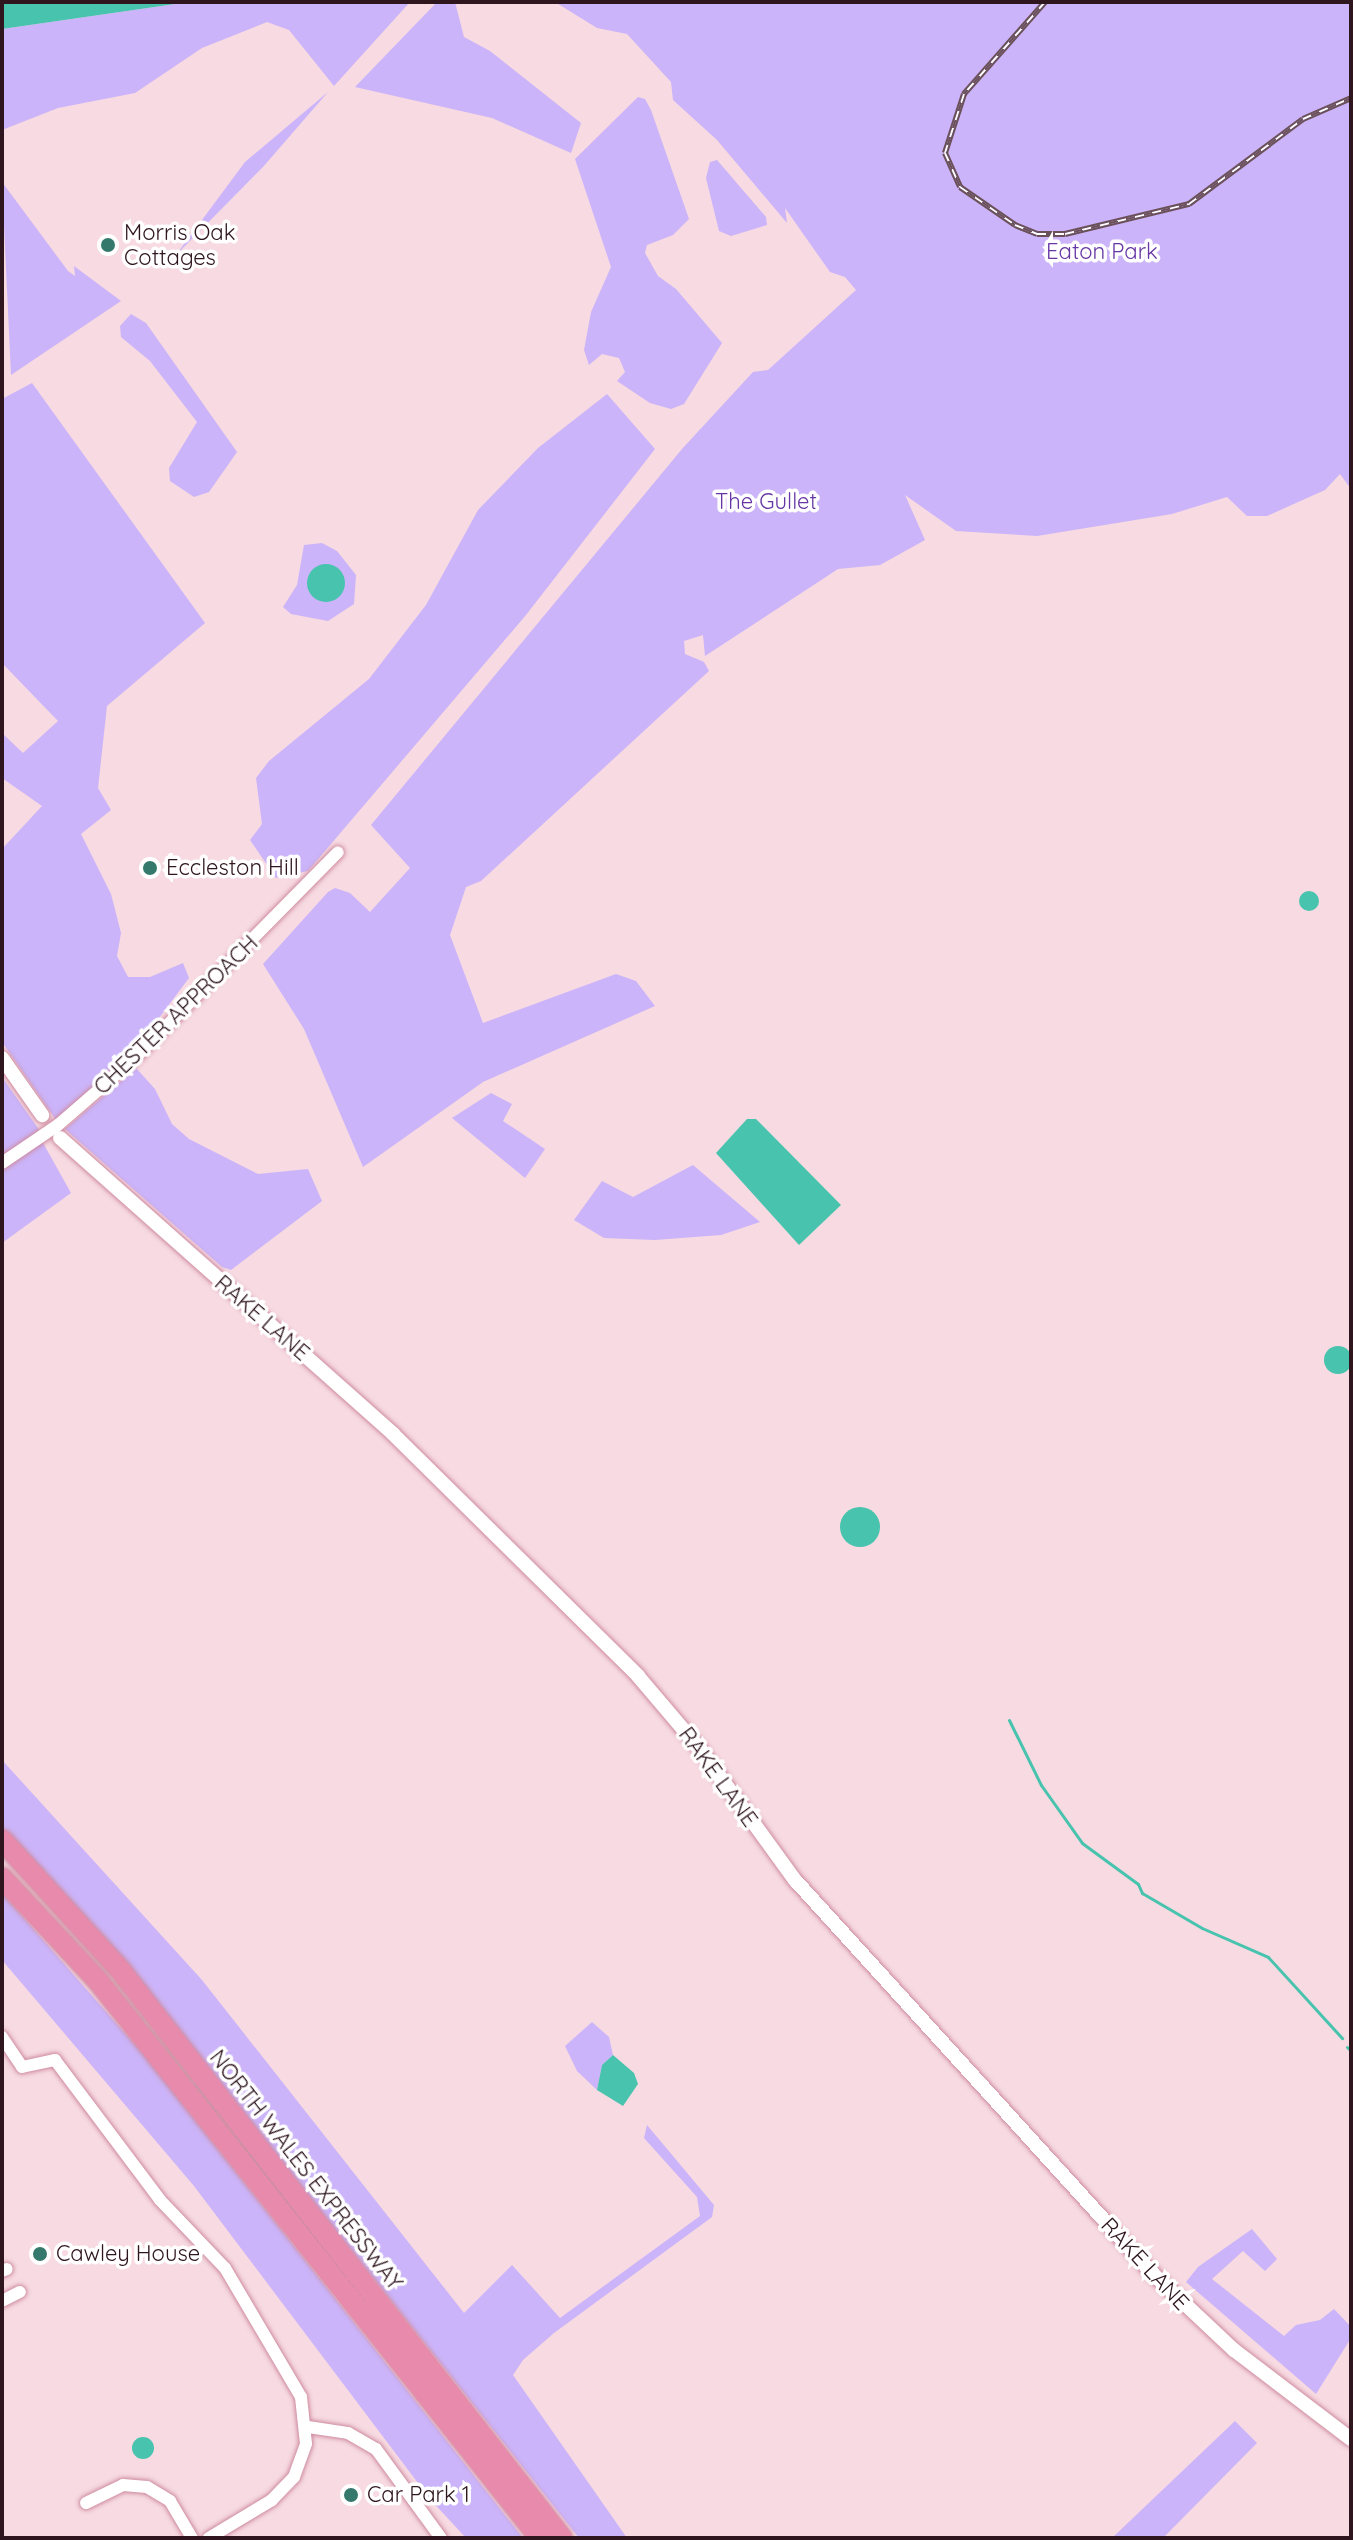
<!DOCTYPE html>
<style>
body{margin:0}
#map{position:relative;width:1353px;height:2540px;overflow:hidden;background:#f7dae2;font-family:Quicksand,sans-serif}
div>[style]{position:absolute}
.green>*{inset:0;background:#cbb4f9}
.water>*{inset:0;background:#48c3ad}
.round{border-radius:50%}
.stream>*{height:3px;margin:-1.5px;padding:0 1.5px;transform-origin:1.5px;border-radius:1.5px;background:#48c3ad}
.roads{filter:drop-shadow(0 0 2px #ce8ba0) drop-shadow(0 0 2px #ce8ba0)}
.minor>*{height:12px;margin:-6px;padding:0 6px;transform-origin:6px;border-radius:6px;background:#fff}
.tertiary>*{height:14px;margin:-7px;padding:0 7px;transform-origin:7px;border-radius:7px;background:#fff}
.trunk>*{height:20px;margin:-10px;padding:0 10px;transform-origin:10px;border-radius:10px;background:#e78aac}
.rail>*{height:6px;margin-top:-3px;transform-origin:0;background:repeating-linear-gradient(90deg,#fff 0 9px,#6a5058 0 18px);box-sizing:border-box;border-block:2px solid #6a5058}
.dots>*{width:22px;height:22px;translate:-50% -50%;box-sizing:border-box;border:4px solid #fff;border-radius:50%}
span{translate:-50% -50%;white-space:nowrap;text-align:center;line-height:1.15;-webkit-text-stroke:7px #fff;paint-order:stroke}
.poi-label{font-size:22px;color:#2e151e}
.left{translate:0 -50%;text-align:left}
.park-label{font-size:22px;color:#6636a5}
.street-label{font-size:22px;color:#2e151e}
.frame{position:absolute;inset:0;border:4px solid #2e151e;pointer-events:none}
</style>
<div id="map">
<div class="green">
<div style="clip-path:polygon(189px 2px,410px 2px,334px 86px,289px 30px,267px 22px,202px 48px,135px 93px,58px 108px,2px 130px,2px 29px)"></div>
<div style="clip-path:polygon(437px 2px,455px 2px,464px 37px,490px 51px,581px 123px,571px 153px,492px 118px,355px 87px)"></div>
<div style="clip-path:polygon(555px 2px,1351px 2px,1351px 489px,1340px 474px,1325px 490px,1267px 516px,1247px 516px,1227px 497px,1172px 514px,1037px 536px,956px 531px,905px 495px,925px 540px,880px 565px,838px 569px,705px 656px,703px 635px,684px 641px,685px 654px,704px 662px,709px 671px,481px 881px,466px 887px,450px 935px,483px 1023px,616px 974px,636px 981px,655px 1006px,483px 1082px,363px 1167px,304px 1029px,263px 964px,328px 892px,335px 888px,350px 893px,370px 912px,410px 868px,371px 825px,682px 449px,753px 372px,768px 370px,856px 290px,845px 277px,830px 272px,785px 208px,787px 223px,717px 140px,673px 100px,671px 82px,627px 34px,597px 28px)"></div>
<div style="clip-path:polygon(328px 92px,263px 167px,176px 255px,245px 162px)"></div>
<div style="clip-path:polygon(638px 97px,645px 99px,651px 110px,689px 219px,673px 235px,647px 245px,645px 253px,658px 276px,676px 289px,722px 343px,684px 404px,671px 409px,650px 403px,617px 381px,625px 372px,619px 358px,602px 354px,589px 365px,584px 350px,591px 312px,611px 267px,575px 159px)"></div>
<div style="clip-path:polygon(717px 160px,766px 217px,767px 225px,731px 236px,719px 231px,706px 178px,710px 162px)"></div>
<div style="clip-path:polygon(2px 182px,68px 271px,75px 276px,74px 266px,121px 301px,11px 375px)"></div>
<div style="clip-path:polygon(131px 314px,146px 323px,237px 452px,209px 492px,194px 497px,170px 481px,169px 468px,197px 422px,150px 361px,121px 337px,120px 326px)"></div>
<div style="clip-path:polygon(32px 383px,205px 623px,107px 706px,98px 788px,111px 810px,81px 834px,111px 894px,121px 933px,117px 956px,128px 977px,150px 977px,183px 963px,189px 978px,159px 1018px,154px 1033px,56px 1120px,2px 1042px,2px 849px,42px 806px,2px 778px,2px 733px,23px 753px,58px 721px,2px 663px,2px 399px)"></div>
<div style="clip-path:polygon(607px 394px,655px 449px,526px 615px,308px 871px,276px 878px,250px 840px,262px 824px,256px 778px,269px 761px,369px 679px,426px 605px,478px 510px,538px 448px)"></div>
<div style="clip-path:polygon(322px 543px,337px 551px,356px 575px,354px 604px,328px 621px,291px 614px,283px 607px,297px 585px,304px 545px)"></div>
<div style="clip-path:polygon(136px 1068px,155px 1089px,172px 1124px,189px 1139px,258px 1174px,308px 1169px,322px 1201px,231px 1270px,222px 1267px,65px 1129px)"></div>
<div style="clip-path:polygon(2px 1077px,40px 1131px,2px 1158px)"></div>
<div style="clip-path:polygon(491px 1093px,512px 1104px,503px 1121px,545px 1149px,525px 1178px,452px 1118px)"></div>
<div style="clip-path:polygon(42px 1141px,71px 1193px,2px 1243px,2px 1169px)"></div>
<div style="clip-path:polygon(693px 1165px,760px 1222px,721px 1235px,655px 1240px,604px 1238px,574px 1220px,602px 1181px,633px 1197px)"></div>
<div style="clip-path:polygon(2px 1760px,202px 1980px,464px 2313px,512px 2265px,560px 2318px,700px 2216px,697px 2197px,644px 2138px,647px 2125px,714px 2205px,712px 2217px,554px 2333px,523px 2360px,513px 2375px,627px 2538px,579px 2538px,136px 1979px,2px 1829px)"></div>
<div style="clip-path:polygon(2px 1893px,145px 2056px,523px 2538px,466px 2538px,430px 2499px,194px 2186px,2px 1960px)"></div>
<div style="clip-path:polygon(592px 2022px,609px 2037px,613px 2055px,602px 2065px,597px 2090px,577px 2071px,565px 2046px)"></div>
<div style="clip-path:polygon(1252px 2229px,1277px 2259px,1265px 2271px,1243px 2251px,1212px 2279px,1284px 2336px,1296px 2325px,1320px 2320px,1334px 2309px,1351px 2327px,1351px 2338px,1316px 2394px,1186px 2282px,1198px 2267px)"></div>
<div style="clip-path:polygon(1235px 2421px,1257px 2443px,1163px 2538px,1112px 2538px)"></div>
</div>
<div class="water">
<div style="clip-path:polygon(2px 2px,189px 2px,2px 29px)"></div>
<div class="round" style="left:307px;top:564px;width:38px;height:38px"></div>
<div class="round" style="left:1299px;top:891px;width:20px;height:20px"></div>
<div style="clip-path:polygon(747px 1119px,756px 1119px,841px 1205px,799px 1245px,716px 1153px)"></div>
<div class="round" style="left:1324px;top:1346px;width:28px;height:28px"></div>
<div class="round" style="left:840px;top:1507px;width:40px;height:40px"></div>
<div style="clip-path:polygon(613px 2055px,634px 2073px,638px 2084px,623px 2106px,597px 2090px,602px 2065px)"></div>
<div class="round" style="left:132px;top:2437px;width:22px;height:22px"></div>
</div>
<div class="stream">
<div style="left:1009px;top:1720px;width:72px;rotate:63.8deg"></div>
<div style="left:1041px;top:1785px;width:71px;rotate:54.7deg"></div>
<div style="left:1082px;top:1843px;width:69px;rotate:36.2deg"></div>
<div style="left:1138px;top:1884px;width:10px;rotate:66deg"></div>
<div style="left:1142px;top:1893px;width:69px;rotate:30.3deg"></div>
<div style="left:1202px;top:1928px;width:72px;rotate:23.7deg"></div>
<div style="left:1268px;top:1957px;width:110px;rotate:47.6deg"></div>
<div style="left:1347px;top:2047px;width:6px;rotate:45deg"></div>
</div>
<div class="roads">
<div class="minor">
<div style="left:2px;top:1163px;width:68px;rotate:-34.2deg"></div>
<div style="left:58px;top:1125px;width:98px;rotate:-40.9deg"></div>
<div style="left:132px;top:1061px;width:293px;rotate:-45.4deg"></div>
<div style="left:2px;top:2037px;width:36px;rotate:56deg"></div>
<div style="left:22px;top:2067px;width:34px;rotate:-12deg"></div>
<div style="left:55px;top:2060px;width:175px;rotate:53.1deg"></div>
<div style="left:160px;top:2200px;width:94px;rotate:46.3deg"></div>
<div style="left:225px;top:2268px;width:150px;rotate:59.5deg"></div>
<div style="left:301px;top:2397px;width:47px;rotate:83.9deg"></div>
<div style="left:306px;top:2444px;width:35px;rotate:110deg"></div>
<div style="left:294px;top:2477px;width:32px;rotate:134deg"></div>
<div style="left:272px;top:2500px;width:74px;rotate:148.9deg"></div>
<div style="left:2px;top:2271px;width:5px;rotate:-22deg"></div>
<div style="left:2px;top:2301px;width:20px;rotate:-27deg"></div>
<div style="left:308px;top:2427px;width:40px;rotate:8.5deg"></div>
<div style="left:348px;top:2433px;width:32px;rotate:30deg"></div>
<div style="left:376px;top:2449px;width:110px;rotate:53.9deg"></div>
<div style="left:86px;top:2503px;width:41px;rotate:-25.9deg"></div>
<div style="left:123px;top:2485px;width:24px;rotate:5deg"></div>
<div style="left:147px;top:2487px;width:27px;rotate:31deg"></div>
<div style="left:170px;top:2501px;width:43px;rotate:59.3deg"></div>
</div>
<div class="tertiary">
<div style="left:2px;top:1058px;width:70px;rotate:54.9deg"></div>
<div style="left:60px;top:1138px;width:446px;rotate:41.6deg"></div>
<div style="left:393px;top:1434px;width:344px;rotate:44.6deg"></div>
<div style="left:638px;top:1676px;width:96px;rotate:49.7deg"></div>
<div style="left:700px;top:1749px;width:162px;rotate:54.1deg"></div>
<div style="left:795px;top:1880px;width:534px;rotate:47.73deg"></div>
<div style="left:1154px;top:2275px;width:110px;rotate:43.2deg"></div>
<div style="left:1234px;top:2350px;width:147px;rotate:37.3deg"></div>
</div>
<div class="trunk">
<div style="left:2px;top:1840px;width:177px;rotate:47.7deg"></div>
<div style="left:121px;top:1971px;width:718px;rotate:52.13deg"></div>
<div style="left:2px;top:1878px;width:141px;rotate:47deg"></div>
<div style="left:98px;top:1981px;width:711px;rotate:51.57deg"></div>
</div>
</div>
<div class="rail">
<div style="left:1045px;top:2px;width:123px;rotate:131.4deg"></div>
<div style="left:964px;top:94px;width:62px;rotate:107.9deg"></div>
<div style="left:945px;top:153px;width:37px;rotate:66deg"></div>
<div style="left:960px;top:187px;width:67px;rotate:34.6deg"></div>
<div style="left:1015px;top:225px;width:24px;rotate:22deg"></div>
<div style="left:1037px;top:234px;width:28px"></div>
<div style="left:1065px;top:234px;width:128px;rotate:-13.6deg"></div>
<div style="left:1189px;top:204px;width:142px;rotate:-36.7deg"></div>
<div style="left:1303px;top:119px;width:52px;rotate:-23.6deg"></div>
</div>
<div class="dots">
<div style="left:108px;top:245px;background:#35796c"></div>
<div style="left:150px;top:868px;background:#35796c"></div>
<div style="left:40px;top:2254px;background:#35796c"></div>
<div style="left:351px;top:2495px;background:#35796c"></div>
</div>
<div class="poi-label">
<span class="left" style="left:124px;top:245px">Morris Oak<br>Cottages</span>
<span class="left" style="left:166px;top:868px">Eccleston Hill</span>
<span class="left" style="left:56px;top:2254px">Cawley House</span>
<span class="left" style="left:367px;top:2495px">Car Park 1</span>
</div>
<div class="park-label">
<span style="left:1102px;top:252px">Eaton Park</span>
<span style="left:766px;top:502px">The Gullet</span>
</div>
<div class="street-label">
<span style="left:176px;top:1015px;rotate:-44deg">CHESTER APPROACH</span>
<span style="left:262px;top:1318px;rotate:41deg">RAKE LANE</span>
<span style="left:718px;top:1777px;rotate:54deg">RAKE LANE</span>
<span style="left:306px;top:2170px;rotate:52deg">NORTH WALES EXPRESSWAY</span>
<span style="left:1145px;top:2264px;rotate:47deg">RAKE LANE</span>
</div>
<div class="frame"></div>
</div>
